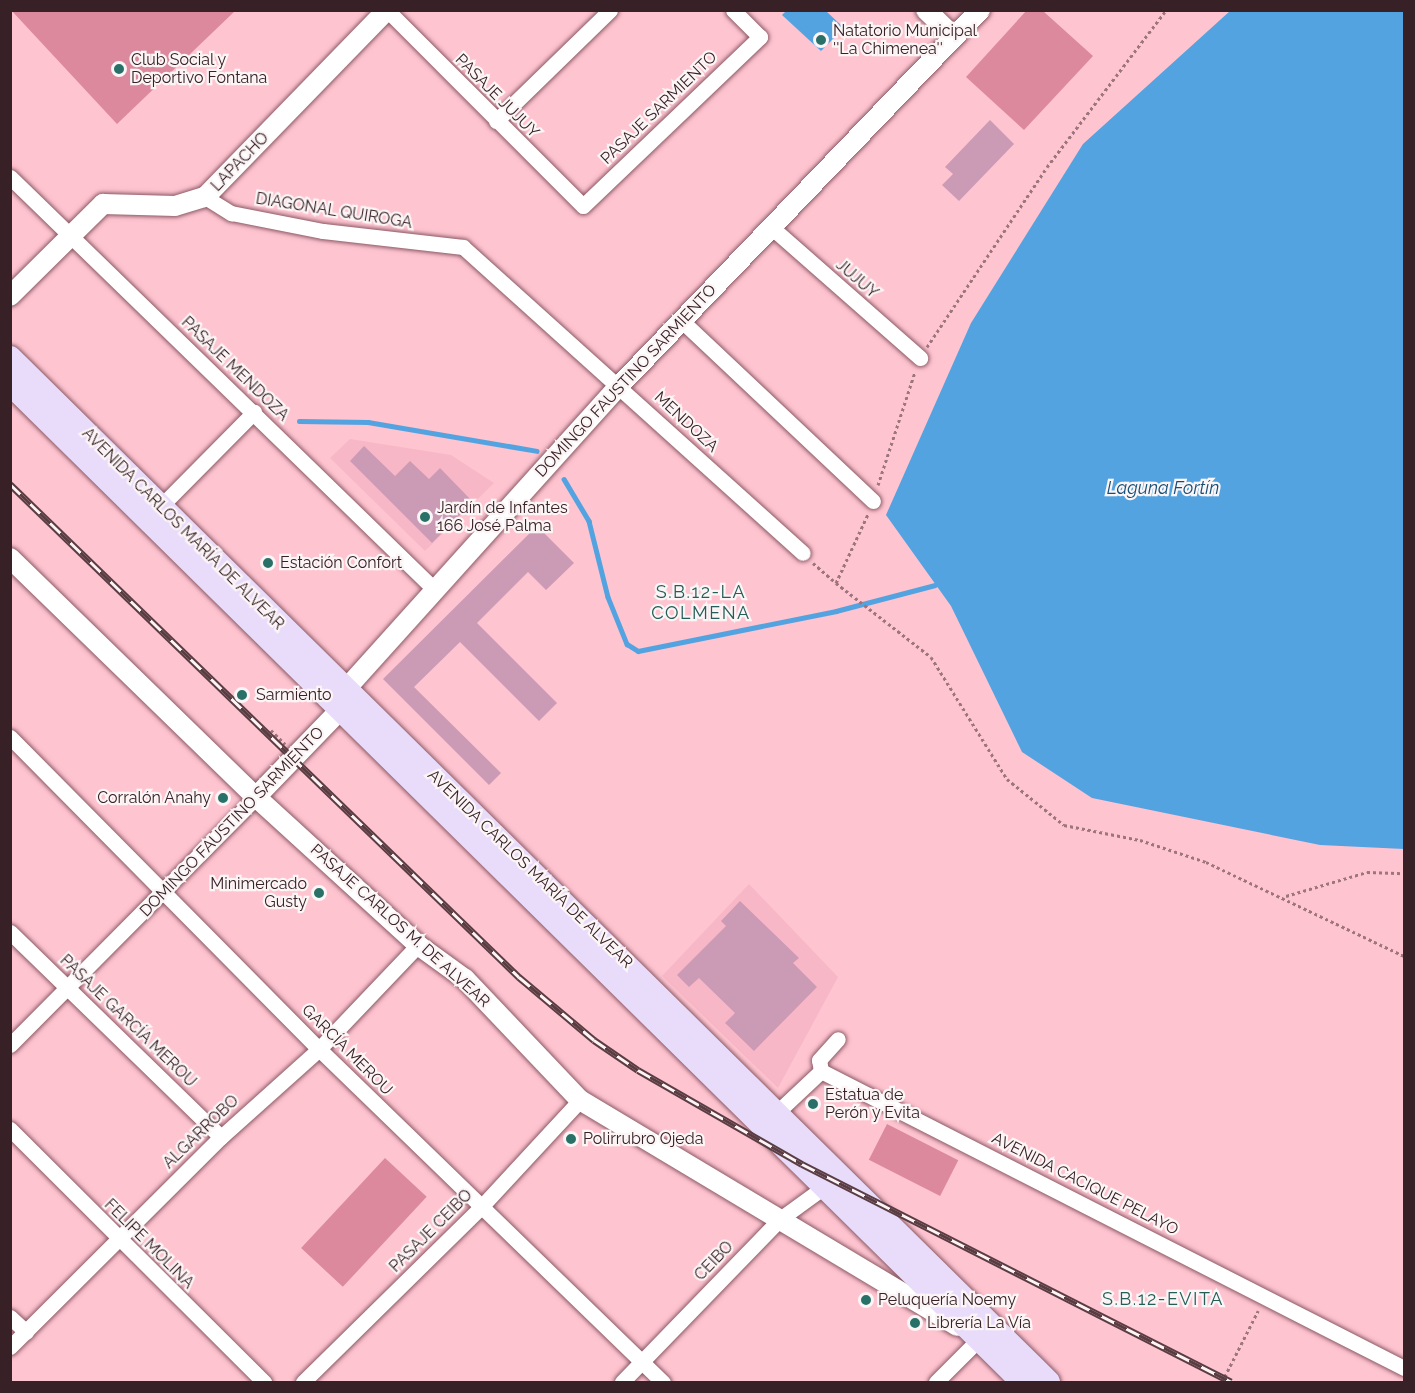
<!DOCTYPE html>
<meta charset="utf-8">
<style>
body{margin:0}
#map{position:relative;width:1415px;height:1393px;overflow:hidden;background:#fec4d0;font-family:Raleway,sans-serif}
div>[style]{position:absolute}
.built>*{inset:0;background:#f8b7c6}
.green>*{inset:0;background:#dc899d;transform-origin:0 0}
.water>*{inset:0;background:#54a3e1}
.stream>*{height:4.5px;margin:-2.25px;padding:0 2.25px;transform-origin:2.25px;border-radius:2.25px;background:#54a3e1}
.building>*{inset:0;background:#cb9ab5}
.path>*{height:3px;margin-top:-1.5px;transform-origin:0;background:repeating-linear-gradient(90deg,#9d757d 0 3px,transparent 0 6px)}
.roads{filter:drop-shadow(0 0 2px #8b5965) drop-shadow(0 0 2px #8b5965)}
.minor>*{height:15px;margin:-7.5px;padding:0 7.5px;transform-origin:7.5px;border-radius:7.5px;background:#fff}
.tertiary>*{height:20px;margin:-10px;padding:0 10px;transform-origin:10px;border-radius:10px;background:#fff}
.primary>*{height:24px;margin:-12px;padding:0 12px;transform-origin:12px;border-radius:12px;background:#e9dcfb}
.rail>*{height:7px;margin-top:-3.5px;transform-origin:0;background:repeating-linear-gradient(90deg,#fbf5f6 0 14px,#593d43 0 28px);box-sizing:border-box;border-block:2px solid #593d43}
.dots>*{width:16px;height:16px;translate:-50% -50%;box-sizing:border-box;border:3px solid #fbf5f6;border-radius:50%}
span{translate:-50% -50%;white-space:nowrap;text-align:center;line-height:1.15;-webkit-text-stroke:4.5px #fbf5f6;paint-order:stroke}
.poi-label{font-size:16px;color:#372126}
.left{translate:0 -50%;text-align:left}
.right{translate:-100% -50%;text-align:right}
.street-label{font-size:16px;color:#372126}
.water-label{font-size:18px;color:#154f79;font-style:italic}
.neighbourhood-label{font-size:18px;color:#255d57;letter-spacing:1.5px}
.frame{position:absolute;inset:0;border:12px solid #372126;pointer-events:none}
</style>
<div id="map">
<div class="built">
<div style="clip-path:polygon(350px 439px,451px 455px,494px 483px,425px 551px,330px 458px)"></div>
<div style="clip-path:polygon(749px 884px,838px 977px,778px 1088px,662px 976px)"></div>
</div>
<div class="green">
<div style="clip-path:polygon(11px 10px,235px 10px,235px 11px,117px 124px)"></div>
<div style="clip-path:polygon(1027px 10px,1043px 11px,1093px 56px,1024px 130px,966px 77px)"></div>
<div style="left:887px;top:1124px;width:80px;height:40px;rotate:27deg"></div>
<div style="left:385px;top:1158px;width:57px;height:123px;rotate:43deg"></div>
</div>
<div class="water">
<div style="clip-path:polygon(786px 11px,826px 11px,844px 28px,821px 51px,782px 15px)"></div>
<div style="clip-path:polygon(1230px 11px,1404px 11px,1404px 849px,1320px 845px,1092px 798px,1022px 752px,951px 606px,886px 515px,971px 323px,1083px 144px)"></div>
</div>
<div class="stream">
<div style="left:299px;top:421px;width:69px;rotate:0.8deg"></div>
<div style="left:368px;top:422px;width:171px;rotate:9.7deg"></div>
<div style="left:564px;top:479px;width:49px;rotate:59.2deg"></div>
<div style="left:589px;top:521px;width:78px;rotate:76deg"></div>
<div style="left:608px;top:597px;width:51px;rotate:68deg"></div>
<div style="left:627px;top:644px;width:13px;rotate:32deg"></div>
<div style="left:638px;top:651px;width:202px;rotate:-11.4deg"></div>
<div style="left:836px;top:611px;width:102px;rotate:-14.7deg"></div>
</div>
<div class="building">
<div style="clip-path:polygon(990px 120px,1014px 144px,959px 201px,942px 185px,953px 174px,945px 167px)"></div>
<div style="clip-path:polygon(364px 446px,395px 476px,410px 461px,429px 479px,440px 468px,473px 502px,432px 543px,350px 461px)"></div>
<div style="clip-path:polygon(537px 526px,574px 563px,546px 590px,528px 572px,477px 623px,557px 703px,539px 721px,460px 642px,414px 687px,501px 773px,489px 785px,383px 679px)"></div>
<div style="clip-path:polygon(740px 901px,799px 958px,793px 963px,817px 987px,754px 1051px,725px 1023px,735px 1013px,699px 978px,689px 987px,677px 975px,726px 926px,721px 921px)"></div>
</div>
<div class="path">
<div style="left:927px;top:347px;width:216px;rotate:-56.3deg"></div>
<div style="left:1047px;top:167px;width:197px;rotate:-52.8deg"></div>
<div style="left:878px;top:485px;width:119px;rotate:-71.9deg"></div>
<div style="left:813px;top:563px;width:30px;rotate:41deg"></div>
<div style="left:836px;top:583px;width:76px;rotate:-65.1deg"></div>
<div style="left:836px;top:583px;width:120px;rotate:37.9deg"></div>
<div style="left:931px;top:657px;width:144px;rotate:58.1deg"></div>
<div style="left:1007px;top:779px;width:73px;rotate:38.9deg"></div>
<div style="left:1064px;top:825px;width:77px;rotate:11.2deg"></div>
<div style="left:1140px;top:840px;width:70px;rotate:18.4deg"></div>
<div style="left:1206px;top:862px;width:219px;rotate:25.4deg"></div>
<div style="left:271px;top:730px;width:20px;rotate:45deg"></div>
<div style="left:1286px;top:896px;width:84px;rotate:-16.5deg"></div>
<div style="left:1367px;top:872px;width:37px;rotate:2deg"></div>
<div style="left:1222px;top:1382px;width:80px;rotate:-63.1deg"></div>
</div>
<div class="roads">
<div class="minor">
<div style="left:387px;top:10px;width:277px;rotate:45deg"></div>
<div style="left:583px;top:206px;width:245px;rotate:-43.7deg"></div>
<div style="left:760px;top:37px;width:38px;rotate:-135deg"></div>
<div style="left:496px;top:121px;width:159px;rotate:-44.2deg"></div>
<div style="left:10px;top:177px;width:591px;rotate:44.18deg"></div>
<div style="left:205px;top:197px;width:31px;rotate:32deg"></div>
<div style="left:231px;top:213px;width:94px;rotate:11.1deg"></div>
<div style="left:323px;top:231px;width:141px;rotate:6.5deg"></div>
<div style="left:463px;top:247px;width:457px;rotate:42deg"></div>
<div style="left:770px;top:226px;width:200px;rotate:41.3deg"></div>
<div style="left:683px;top:322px;width:261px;rotate:43.3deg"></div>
<div style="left:160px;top:507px;width:134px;rotate:-45.3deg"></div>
<div style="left:10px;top:737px;width:439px;rotate:45.3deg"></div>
<div style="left:319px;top:1049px;width:479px;rotate:44.1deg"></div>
<div style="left:10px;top:932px;width:294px;rotate:44.2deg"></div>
<div style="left:10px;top:1045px;width:349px;rotate:-45.2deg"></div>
<div style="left:821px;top:1071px;width:654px;rotate:27deg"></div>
<div style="left:821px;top:1071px;width:11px;rotate:-100deg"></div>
<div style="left:819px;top:1060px;width:28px;rotate:-48deg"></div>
<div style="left:771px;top:1118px;width:69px;rotate:-43.2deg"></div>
<div style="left:10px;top:1129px;width:359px;rotate:44.9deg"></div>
<div style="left:10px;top:1317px;width:22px;rotate:43deg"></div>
<div style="left:10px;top:1347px;width:298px;rotate:-44.9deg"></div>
<div style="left:221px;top:1137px;width:132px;rotate:-41.9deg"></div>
<div style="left:319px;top:1049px;width:144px;rotate:-46.4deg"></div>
<div style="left:303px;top:1382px;width:250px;rotate:-44.5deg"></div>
<div style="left:481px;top:1207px;width:146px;rotate:-47.2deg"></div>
<div style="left:622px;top:1382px;width:227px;rotate:-45.9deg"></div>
<div style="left:780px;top:1219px;width:54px;rotate:-36deg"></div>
<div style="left:824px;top:1187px;width:9px;rotate:-69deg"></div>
<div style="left:936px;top:1382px;width:61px;rotate:-45deg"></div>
</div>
<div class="tertiary">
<div style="left:926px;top:10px;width:39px;rotate:44deg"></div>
<div style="left:10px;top:296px;width:131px;rotate:-44.7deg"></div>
<div style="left:103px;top:204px;width:72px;rotate:1.6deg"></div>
<div style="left:175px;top:206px;width:31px;rotate:-17deg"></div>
<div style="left:205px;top:197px;width:261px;rotate:-45.8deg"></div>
<div style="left:10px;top:558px;width:343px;rotate:44.2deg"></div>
<div style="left:256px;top:797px;width:219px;rotate:42.4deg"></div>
<div style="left:418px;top:945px;width:58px;rotate:35.9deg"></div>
<div style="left:465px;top:979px;width:167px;rotate:46.5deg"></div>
<div style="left:580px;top:1100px;width:440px;rotate:30.9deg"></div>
<div style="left:256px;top:797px;width:122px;rotate:-46deg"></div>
<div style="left:341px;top:709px;width:21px;rotate:-76deg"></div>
<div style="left:346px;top:689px;width:409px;rotate:-48deg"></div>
<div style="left:620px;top:385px;width:520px;rotate:-46.17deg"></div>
</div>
<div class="primary">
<div style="left:10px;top:358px;width:1458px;rotate:44.61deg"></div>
<div style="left:10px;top:383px;width:1423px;rotate:44.6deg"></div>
</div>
</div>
<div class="rail">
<div style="left:10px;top:484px;width:709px;rotate:44.09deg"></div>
<div style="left:519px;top:977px;width:98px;rotate:40deg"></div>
<div style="left:594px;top:1040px;width:53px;rotate:34.3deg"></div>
<div style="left:638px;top:1070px;width:189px;rotate:29.8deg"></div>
<div style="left:802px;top:1164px;width:481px;rotate:26.9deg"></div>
</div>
<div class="dots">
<div style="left:821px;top:40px;background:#297168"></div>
<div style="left:119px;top:69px;background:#297168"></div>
<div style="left:425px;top:517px;background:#297168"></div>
<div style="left:268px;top:563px;background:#297168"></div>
<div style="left:242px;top:695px;background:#297168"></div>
<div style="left:223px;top:798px;background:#297168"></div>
<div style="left:319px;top:893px;background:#297168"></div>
<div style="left:813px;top:1104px;background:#297168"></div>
<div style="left:571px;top:1139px;background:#297168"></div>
<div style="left:866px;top:1300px;background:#297168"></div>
<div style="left:915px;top:1323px;background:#297168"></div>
</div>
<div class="poi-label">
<span class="left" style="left:833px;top:40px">Natatorio Municipal<br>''La Chimenea''</span>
<span class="left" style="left:131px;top:69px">Club Social y<br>Deportivo Fontana</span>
<span class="left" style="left:437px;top:517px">Jardín de Infantes<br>166 José Palma</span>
<span class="left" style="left:280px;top:563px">Estación Confort</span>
<span class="left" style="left:256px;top:695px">Sarmiento</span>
<span class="right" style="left:211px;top:798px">Corralón Anahy</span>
<span class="right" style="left:307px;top:893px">Minimercado<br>Gusty</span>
<span class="left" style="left:825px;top:1104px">Estatua de<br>Perón y Evita</span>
<span class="left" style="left:583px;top:1139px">Polirrubro Ojeda</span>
<span class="left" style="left:878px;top:1300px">Peluquería Noemy</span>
<span class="left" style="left:927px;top:1323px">Librería La Vía</span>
</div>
<div class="street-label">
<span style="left:497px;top:96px;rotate:45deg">PASAJE JUJUY</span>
<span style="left:659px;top:108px;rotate:-44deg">PASAJE SARMIENTO</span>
<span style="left:240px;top:162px;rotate:-46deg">LAPACHO</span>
<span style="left:334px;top:211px;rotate:9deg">DIAGONAL QUIROGA</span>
<span style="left:857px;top:279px;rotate:41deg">JUJUY</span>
<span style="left:235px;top:369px;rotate:44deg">PASAJE MENDOZA</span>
<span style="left:626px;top:381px;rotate:-47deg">DOMINGO FAUSTINO SARMIENTO</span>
<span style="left:686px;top:422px;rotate:43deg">MENDOZA</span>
<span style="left:183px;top:529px;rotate:45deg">AVENIDA CARLOS MARÍA DE ALVEAR</span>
<span style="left:232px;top:822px;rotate:-46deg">DOMINGO FAUSTINO SARMIENTO</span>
<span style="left:530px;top:869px;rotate:44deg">AVENIDA CARLOS MARÍA DE ALVEAR</span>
<span style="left:400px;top:926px;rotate:42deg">PASAJE CARLOS M. DE ALVEAR</span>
<span style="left:128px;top:1021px;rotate:44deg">PASAJE GARCÍA MEROU</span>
<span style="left:347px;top:1050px;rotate:45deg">GARCÍA MEROU</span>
<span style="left:201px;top:1132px;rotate:-44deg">ALGARROBO</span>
<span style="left:1085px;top:1184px;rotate:27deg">AVENIDA CACIQUE PELAYO</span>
<span style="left:431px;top:1231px;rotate:-45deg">PASAJE CEIBO</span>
<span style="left:149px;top:1244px;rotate:45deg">FELIPE MOLINA</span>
<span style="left:714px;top:1261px;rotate:-46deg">CEIBO</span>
</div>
<div class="water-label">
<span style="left:1163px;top:488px">Laguna Fortín</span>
</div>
<div class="neighbourhood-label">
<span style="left:701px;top:603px">S.B.12-LA<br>COLMENA</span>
<span style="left:1163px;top:1299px">S.B.12-EVITA</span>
</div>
<div class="frame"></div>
</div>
